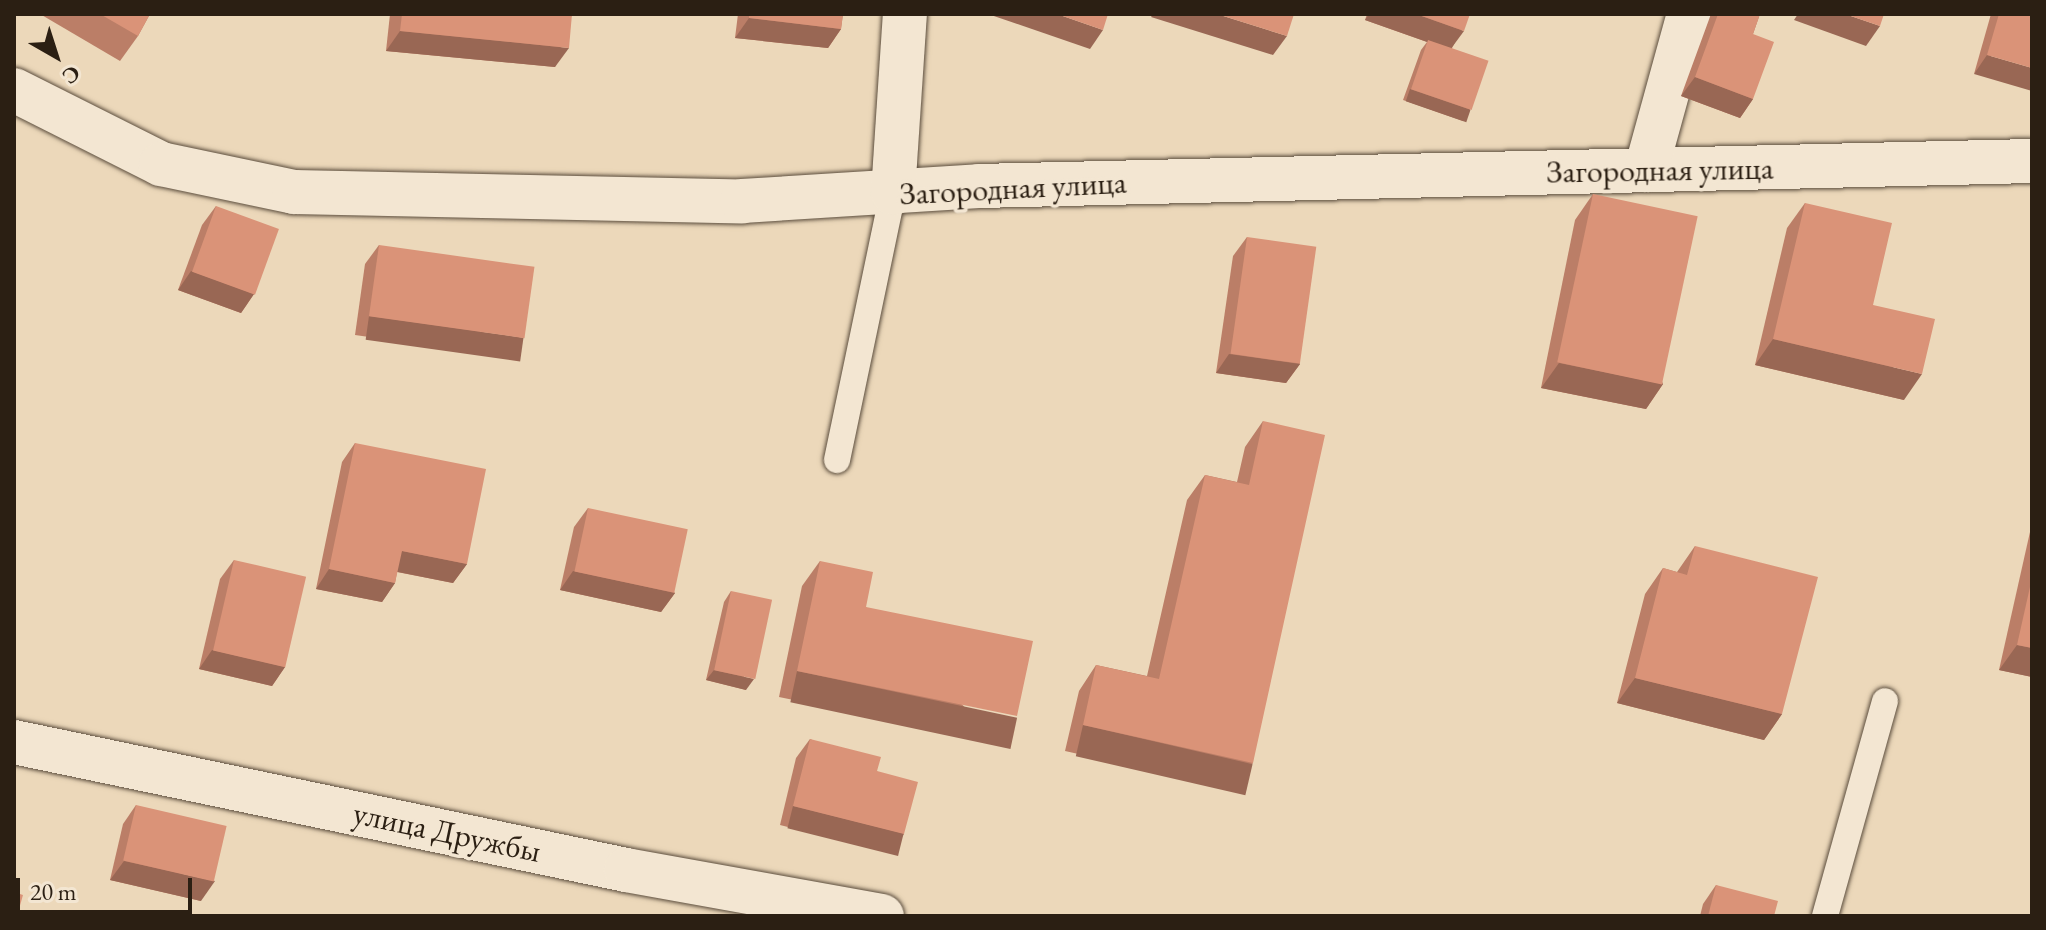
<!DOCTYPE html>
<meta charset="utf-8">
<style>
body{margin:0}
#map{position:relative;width:2046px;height:930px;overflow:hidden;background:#ecd8ba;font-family:"EB Garamond",serif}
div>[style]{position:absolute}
.roads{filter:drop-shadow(0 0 2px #5b4d3d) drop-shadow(0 0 2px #5b4d3d)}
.service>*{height:26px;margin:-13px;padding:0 13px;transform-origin:13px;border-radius:13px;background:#f3e6d2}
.minor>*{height:44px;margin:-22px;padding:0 22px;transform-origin:22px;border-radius:22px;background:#f3e6d2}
.wall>*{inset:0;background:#bb7e67}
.shaded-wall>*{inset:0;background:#996754;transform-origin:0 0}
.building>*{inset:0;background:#da9378;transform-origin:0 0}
span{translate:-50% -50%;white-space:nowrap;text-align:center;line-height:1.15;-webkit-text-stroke:7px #f3e6d2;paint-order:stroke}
.street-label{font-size:32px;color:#2b1f13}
.frame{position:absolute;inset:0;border:16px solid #2b1f13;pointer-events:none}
.north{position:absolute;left:16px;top:16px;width:80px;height:80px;-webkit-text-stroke:6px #f3e6d2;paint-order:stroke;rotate:141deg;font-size:22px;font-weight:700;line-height:32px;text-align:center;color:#2b1f13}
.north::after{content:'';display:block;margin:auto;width:28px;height:36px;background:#2b1f13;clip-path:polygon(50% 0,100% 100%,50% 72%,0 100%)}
.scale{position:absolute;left:16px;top:878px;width:176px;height:36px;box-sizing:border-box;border:4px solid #2b1f13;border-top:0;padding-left:10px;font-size:24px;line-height:28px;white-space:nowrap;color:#2b1f13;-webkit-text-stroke:6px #f3e6d2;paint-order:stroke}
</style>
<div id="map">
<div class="roads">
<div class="service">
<div style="left:837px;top:460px;width:273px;rotate:-78.2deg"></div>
<div style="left:1825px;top:916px;width:223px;rotate:-74.4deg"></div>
</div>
<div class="minor">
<div style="left:14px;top:90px;width:165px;rotate:26.7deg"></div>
<div style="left:161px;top:164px;width:136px;rotate:11.9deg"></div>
<div style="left:294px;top:192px;width:448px;rotate:1.2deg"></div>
<div style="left:742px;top:201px;width:237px;rotate:-3.6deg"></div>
<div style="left:979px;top:186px;width:1053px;rotate:-1.36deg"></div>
<div style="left:1646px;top:170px;width:162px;rotate:-74.6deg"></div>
<div style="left:893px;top:193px;width:179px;rotate:-86.2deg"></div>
<div style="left:14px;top:742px;width:625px;rotate:11.81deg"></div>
<div style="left:626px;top:870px;width:260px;rotate:10.2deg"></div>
</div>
</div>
<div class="wall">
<div style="clip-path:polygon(40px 14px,150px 14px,138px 36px,120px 61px)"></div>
<div style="clip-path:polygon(390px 14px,572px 14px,555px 67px,386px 51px)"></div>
<div style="clip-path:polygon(738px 14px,843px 14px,841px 29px,828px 48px,735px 38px)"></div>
<div style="clip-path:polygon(1367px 14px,1470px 14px,1452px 48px,1470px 110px,1463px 121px,1403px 100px,1421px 50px,1427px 42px,1365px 20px)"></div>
<div style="clip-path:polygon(1711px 14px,1760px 14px,1753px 34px,1753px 99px,1740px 118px,1681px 96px)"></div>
<div style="clip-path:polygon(1991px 14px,2032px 14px,1974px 74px)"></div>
<div style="clip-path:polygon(1593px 194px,1663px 384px,1646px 409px,1541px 388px,1575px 220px)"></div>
<div style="clip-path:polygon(1805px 203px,1873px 305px,1904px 400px,1755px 365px,1787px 228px)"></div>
<div style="clip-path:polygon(216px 206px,254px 294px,241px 313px,178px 290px,202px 225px)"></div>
<div style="clip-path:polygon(1247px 237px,1300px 364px,1286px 383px,1216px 373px,1233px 256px)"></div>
<div style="clip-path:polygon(379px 245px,510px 357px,355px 335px,365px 264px)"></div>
<div style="clip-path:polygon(1263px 421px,1253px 763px,1235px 789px,1065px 751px,1079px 691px,1096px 665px,1147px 676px,1187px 500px,1205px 475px,1237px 482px,1245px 447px)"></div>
<div style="clip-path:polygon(355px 443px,467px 564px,453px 583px,397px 572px,395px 583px,382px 602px,316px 589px,342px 462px)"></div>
<div style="clip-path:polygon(588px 508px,675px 593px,661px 612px,560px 590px,574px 527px)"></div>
<div style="clip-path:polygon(2032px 523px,2032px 677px,1999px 670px)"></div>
<div style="clip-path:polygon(1695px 546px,1782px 714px,1764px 740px,1617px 703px,1645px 594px,1663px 568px,1677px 572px)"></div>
<div style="clip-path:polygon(234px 560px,285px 667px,272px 686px,199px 669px,220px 579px)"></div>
<div style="clip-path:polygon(820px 561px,866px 607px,999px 742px,779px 697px,802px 586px)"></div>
<div style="clip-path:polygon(731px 591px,746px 690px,706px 680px,724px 602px)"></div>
<div style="clip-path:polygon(810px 739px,877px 771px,904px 834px,891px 853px,780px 825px,796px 758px)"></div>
<div style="clip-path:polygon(136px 805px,201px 901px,110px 880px,123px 824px)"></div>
<div style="clip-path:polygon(1716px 885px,1774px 916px,1700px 916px,1703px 904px)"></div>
</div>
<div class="shaded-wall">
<div style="clip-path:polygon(988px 14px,1057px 14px,1103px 30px,1090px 49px)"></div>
<div style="clip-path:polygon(1153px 14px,1217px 14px,1287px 36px,1273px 55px,1151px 17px)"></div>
<div style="clip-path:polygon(1369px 14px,1416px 14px,1464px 31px,1450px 50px,1365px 20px)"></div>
<div style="clip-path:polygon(1798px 14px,1845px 14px,1880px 26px,1866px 46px,1794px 20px)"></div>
<div style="clip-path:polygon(749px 18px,841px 29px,828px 48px,735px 38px)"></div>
<div style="clip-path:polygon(400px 31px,569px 48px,555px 67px,386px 51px)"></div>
<div style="clip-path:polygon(1987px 55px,2032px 68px,2032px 91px,1974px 74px)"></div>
<div style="clip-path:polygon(1695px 77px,1753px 99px,1740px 118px,1681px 96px)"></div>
<div style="left:1410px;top:89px;width:64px;height:13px;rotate:19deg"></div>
<div style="clip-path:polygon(191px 271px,254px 294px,241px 313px,178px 290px)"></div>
<div style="left:369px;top:316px;width:156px;height:24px;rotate:8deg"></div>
<div style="clip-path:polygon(1773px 339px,1922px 374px,1904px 400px,1755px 365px)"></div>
<div style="clip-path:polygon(1229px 354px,1300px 364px,1286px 383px,1216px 373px)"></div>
<div style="clip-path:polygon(1559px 363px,1663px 384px,1646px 409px,1541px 388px)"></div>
<div style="clip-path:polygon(402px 551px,467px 564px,453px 583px,388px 570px)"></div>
<div style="clip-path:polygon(329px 569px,395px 583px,382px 602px,316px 589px)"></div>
<div style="clip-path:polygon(573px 571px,675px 593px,661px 612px,560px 590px)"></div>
<div style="clip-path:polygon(2017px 645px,2032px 648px,2032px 677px,1999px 670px)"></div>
<div style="clip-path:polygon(212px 650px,285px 667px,272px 686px,199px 669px)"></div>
<div style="clip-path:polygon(714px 670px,754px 679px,746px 690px,706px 680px)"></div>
<div style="left:797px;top:671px;width:225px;height:32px;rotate:12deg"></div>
<div style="clip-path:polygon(1635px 678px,1782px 714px,1764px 740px,1617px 703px)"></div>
<div style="left:1083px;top:725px;width:174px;height:32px;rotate:13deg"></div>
<div style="left:793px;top:806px;width:114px;height:23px;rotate:14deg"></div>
<div style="clip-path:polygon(124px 861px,215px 881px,201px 901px,110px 880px)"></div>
</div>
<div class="building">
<div style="clip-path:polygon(100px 14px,150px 14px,138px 36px)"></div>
<div style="clip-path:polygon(402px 14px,572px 14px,569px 48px,400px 31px)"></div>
<div style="clip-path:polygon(749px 14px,843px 14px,841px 29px,749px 18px)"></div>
<div style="clip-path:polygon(1057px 14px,1108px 14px,1103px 30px)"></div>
<div style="clip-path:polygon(1217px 14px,1294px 14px,1287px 36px)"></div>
<div style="clip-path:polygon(1416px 14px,1470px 14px,1464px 31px)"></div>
<div style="clip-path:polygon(1718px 14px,1760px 14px,1753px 34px,1774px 42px,1753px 99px,1695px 77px)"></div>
<div style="clip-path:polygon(1845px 14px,1884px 14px,1880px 26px)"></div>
<div style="clip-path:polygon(1999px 14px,2032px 14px,2032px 68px,1987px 55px)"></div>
<div style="left:1428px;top:40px;width:64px;height:52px;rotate:19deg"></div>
<div style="left:1593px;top:194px;width:107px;height:172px;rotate:12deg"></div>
<div style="clip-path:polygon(1805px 203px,1892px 223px,1873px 305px,1935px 319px,1922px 374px,1773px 339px)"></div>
<div style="left:216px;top:206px;width:67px;height:70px;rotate:20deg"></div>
<div style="left:1247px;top:237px;width:70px;height:118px;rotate:8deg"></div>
<div style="left:379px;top:245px;width:157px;height:72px;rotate:8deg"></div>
<div style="clip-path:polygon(1263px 421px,1325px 435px,1253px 763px,1083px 725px,1096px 665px,1159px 679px,1205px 475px,1249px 485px)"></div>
<div style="clip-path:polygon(355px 443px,486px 469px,467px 564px,402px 551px,395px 583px,329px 569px)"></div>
<div style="left:588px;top:508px;width:102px;height:65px;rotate:12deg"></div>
<div style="clip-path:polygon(1695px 546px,1818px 577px,1782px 714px,1635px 678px,1663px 568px,1687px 575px)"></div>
<div style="left:234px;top:560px;width:74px;height:93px;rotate:13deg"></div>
<div style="clip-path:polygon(820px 561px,873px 572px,866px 607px,1033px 641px,1017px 716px,797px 671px)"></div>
<div style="clip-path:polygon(2032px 578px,2032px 648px,2017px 645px)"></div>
<div style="left:731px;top:591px;width:42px;height:81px;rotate:12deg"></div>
<div style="clip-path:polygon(810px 739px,881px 757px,877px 771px,918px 782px,904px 834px,793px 806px)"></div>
<div style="left:136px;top:805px;width:93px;height:57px;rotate:13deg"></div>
<div style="clip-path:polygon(1716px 885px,1778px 901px,1774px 916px,1708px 916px)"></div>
<div style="clip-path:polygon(14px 892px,23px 895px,17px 916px,14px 916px)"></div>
</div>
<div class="street-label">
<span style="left:1660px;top:170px;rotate:-1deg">Загородная улица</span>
<span style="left:1013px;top:188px;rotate:-3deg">Загородная улица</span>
<span style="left:447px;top:832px;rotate:12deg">улица Дружбы</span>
</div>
<div class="frame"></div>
<div class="north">С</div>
<div class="scale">20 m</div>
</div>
